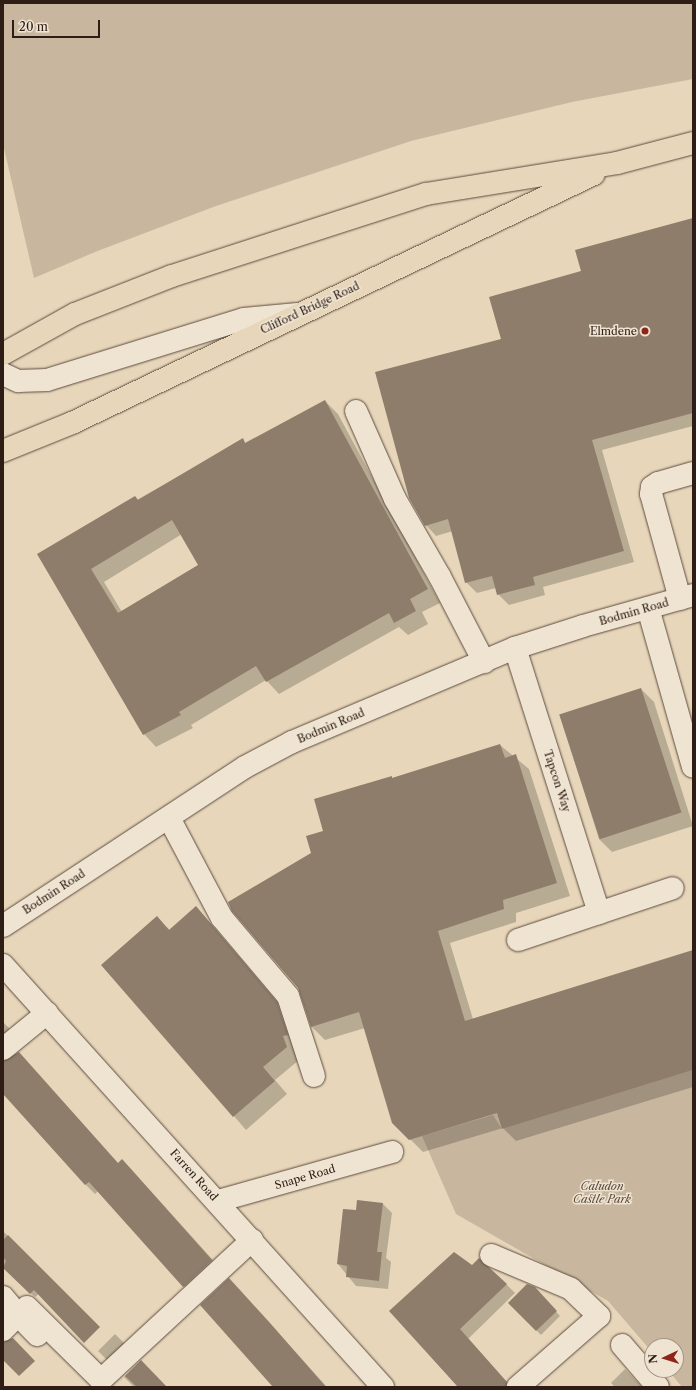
<!DOCTYPE html>
<style>
body{margin:0}
#map{position:relative;width:696px;height:1390px;overflow:hidden;background:#e7d6ba;font-family:"Libre Caslon Text",serif}
div>[style]{position:absolute}
.green>*{inset:0;background:#c8b79e}
.shadow>*{inset:0;background:#0003;transform-origin:0 0}
.building>*{inset:0;background:#8e7d6b;transform-origin:0 0}
.roads{filter:drop-shadow(0 0 1px #5c4b3e) drop-shadow(0 0 1px #5c4b3e)}
.minor>*{height:22px;margin:-11px;padding:0 11px;transform-origin:11px;border-radius:11px;background:#efe4d2}
.major>*{height:22px;margin:-11px;padding:0 11px;transform-origin:11px;border-radius:11px;background:#e7d6ba}
.dots>*{width:11px;height:11px;translate:-50% -50%;box-sizing:border-box;border:2px solid #efe4d2;border-radius:50%}
span{translate:-50% -50%;white-space:nowrap;text-align:center;line-height:1.15;-webkit-text-stroke:3px #efe4d2;paint-order:stroke}
.street-label{font-size:11px;color:#2e1d15}
.poi-label{font-size:11px;color:#2e1d15}
.right{translate:-100% -50%;text-align:right}
.park-label{font-size:11px;color:#5c4b3e;font-style:italic}
.frame{position:absolute;inset:0;border:4px solid #2e1d15;pointer-events:none}
.north{position:absolute;left:644px;top:1338px;width:40px;height:40px;box-sizing:border-box;background:#efe4d2;border:1px solid #a29486;border-radius:50%;rotate:266deg;font-size:11px;font-weight:700;line-height:16px;text-align:center;color:#2e1d15}
.north::after{content:'';display:block;margin:auto;width:14px;height:18px;background:#8f2418;clip-path:polygon(50% 0,100% 100%,50% 72%,0 100%)}
.scale{position:absolute;left:12px;top:20px;width:88px;height:18px;box-sizing:border-box;border:2px solid #2e1d15;border-top:0;padding-left:5px;font-size:12px;line-height:14px;white-space:nowrap;color:#2e1d15;-webkit-text-stroke:3px #efe4d2;paint-order:stroke}
</style>
<div id="map">
<div class="green">
<div style="clip-path:polygon(3px 3px,693px 3px,693px 79px,572px 102px,411px 141px,216px 206px,95px 252px,34px 278px,3px 144px)"></div>
<div style="clip-path:polygon(693px 1070px,693px 1387px,682px 1387px,668px 1370px,676px 1370px,676px 1346px,652px 1346px,652px 1352px,608px 1301px,456px 1214px,422px 1136px,493px 1115px,502px 1129px)"></div>
</div>
<div class="shadow">
<div style="clip-path:polygon(693px 219px,693px 426px,602px 450px,634px 562px,543px 587px,545px 595px,509px 605px,498px 594px,496px 588px,477px 593px,466px 582px,453px 531px,436px 536px,426px 525px,502px 340px,582px 272px)"></div>
<div style="clip-path:polygon(evenodd,325px 401px,338px 414px,440px 603px,422px 612px,428px 624px,408px 635px,399px 627px,279px 694px,266px 680px,191px 725px,193px 728px,156px 747px,144px 734px,39px 555px,243px 440px,246px 444px,325px 401px,182px 534px,199px 565px,122px 612px,104px 582px,182px 534px)"></div>
<div style="clip-path:polygon(641px 689px,654px 702px,693px 826px,612px 852px,599px 839px,560px 715px)"></div>
<div style="clip-path:polygon(500px 745px,529px 769px,570px 896px,516px 913px,516px 922px,450px 943px,473px 1019px,693px 951px,693px 1087px,516px 1141px,503px 1128px,423px 1152px,393px 1122px,365px 1028px,325px 1040px,312px 1027px,299px 988px,312px 854px,325px 831px,391px 777px,393px 779px)"></div>
<div style="clip-path:polygon(196px 907px,290px 1016px,299px 1060px,275px 1080px,287px 1094px,246px 1130px,103px 965px,157px 918px,170px 930px)"></div>
<div style="clip-path:polygon(3px 1022px,18px 1037px,3px 1051px)"></div>
<div style="clip-path:polygon(19px 1053px,118px 1164px,122px 1160px,131px 1169px,221px 1269px,192px 1295px,98px 1191px,95px 1194px,86px 1185px,3px 1092px,3px 1061px)"></div>
<div style="clip-path:polygon(383px 1204px,392px 1213px,386px 1258px,391px 1262px,388px 1289px,356px 1286px,338px 1264px,357px 1211px)"></div>
<div style="clip-path:polygon(3px 1231px,99px 1327px,39px 1294px,35px 1297px,3px 1267px)"></div>
<div style="clip-path:polygon(472px 1267px,506px 1284px,515px 1293px,468px 1339px,511px 1387px,458px 1387px,391px 1311px)"></div>
<div style="clip-path:polygon(238px 1288px,327px 1387px,275px 1387px)"></div>
<div style="clip-path:polygon(534px 1288px,560px 1316px,541px 1335px,509px 1303px)"></div>
<div style="left:115px;top:1334px;width:18px;height:24px;rotate:45deg"></div>
<div style="clip-path:polygon(141px 1361px,166px 1387px,134px 1387px,124px 1377px)"></div>
<div style="clip-path:polygon(625px 1369px,630px 1374px,642px 1387px,615px 1387px,611px 1383px)"></div>
</div>
<div class="building">
<div style="clip-path:polygon(693px 218px,693px 413px,592px 440px,624px 551px,533px 577px,535px 585px,497px 595px,492px 576px,465px 583px,448px 519px,425px 526px,409px 498px,375px 372px,501px 339px,489px 297px,581px 271px,575px 250px)"></div>
<div style="clip-path:polygon(evenodd,325px 400px,428px 589px,410px 599px,416px 611px,394px 623px,389px 613px,266px 682px,256px 666px,179px 712px,181px 715px,143px 735px,37px 554px,135px 496px,138px 500px,243px 438px,245px 443px,325px 400px,172px 520px,198px 565px,118px 613px,91px 569px,172px 520px)"></div>
<div style="left:641px;top:688px;width:131px;height:86px;rotate:72deg"></div>
<div style="clip-path:polygon(500px 744px,505px 758px,516px 754px,557px 883px,503px 900px,504px 909px,438px 931px,465px 1021px,693px 950px,693px 1070px,502px 1129px,497px 1113px,409px 1140px,392px 1123px,359px 1012px,311px 1027px,298px 988px,232px 911px,228px 902px,311px 853px,306px 836px,323px 831px,314px 799px,392px 776px,392px 778px)"></div>
<div style="clip-path:polygon(196px 906px,277px 1002px,288px 1035px,283px 1036px,287px 1047px,263px 1067px,275px 1081px,233px 1117px,101px 965px,157px 916px,169px 930px)"></div>
<div style="clip-path:polygon(19px 1052px,118px 1163px,122px 1159px,212px 1260px,183px 1287px,89px 1182px,85px 1185px,3px 1094px,3px 1061px)"></div>
<div style="clip-path:polygon(357px 1200px,383px 1203px,377px 1252px,382px 1252px,379px 1281px,346px 1277px,347px 1266px,337px 1264px,343px 1209px,356px 1210px)"></div>
<div style="clip-path:polygon(8px 1235px,100px 1327px,84px 1343px,34px 1290px,30px 1294px,3px 1268px,6px 1261px,3px 1257px,3px 1240px)"></div>
<div style="clip-path:polygon(454px 1252px,472px 1265px,479px 1258px,507px 1284px,460px 1329px,507px 1382px,506px 1387px,458px 1387px,389px 1311px)"></div>
<div style="clip-path:polygon(229px 1278px,270px 1323px,326px 1387px,273px 1387px,200px 1305px)"></div>
<div style="clip-path:polygon(527px 1284px,535px 1287px,557px 1311px,536px 1331px,508px 1303px)"></div>
<div style="clip-path:polygon(13px 1338px,35px 1361px,19px 1376px,3px 1360px,3px 1342px)"></div>
<div style="clip-path:polygon(141px 1360px,167px 1387px,137px 1387px,125px 1376px)"></div>
</div>
<div class="roads">
<div class="minor">
<div style="left:3px;top:374px;width:17px;rotate:25deg"></div>
<div style="left:18px;top:381px;width:29px;rotate:-2deg"></div>
<div style="left:47px;top:380px;width:206px;rotate:-17.2deg"></div>
<div style="left:244px;top:319px;width:54px;rotate:-5.3deg"></div>
<div style="left:356px;top:411px;width:96px;rotate:66.1deg"></div>
<div style="left:395px;top:499px;width:90px;rotate:60deg"></div>
<div style="left:440px;top:577px;width:96px;rotate:62.6deg"></div>
<div style="left:680px;top:599px;width:109px;rotate:-105.4deg"></div>
<div style="left:651px;top:494px;width:7px;rotate:-82deg"></div>
<div style="left:652px;top:487px;width:7px;rotate:-34deg"></div>
<div style="left:658px;top:483px;width:36px;rotate:-16deg"></div>
<div style="left:648px;top:608px;width:165px;rotate:74.2deg"></div>
<div style="left:515px;top:648px;width:278px;rotate:72.4deg"></div>
<div style="left:169px;top:818px;width:113px;rotate:62.1deg"></div>
<div style="left:222px;top:918px;width:102px;rotate:49.8deg"></div>
<div style="left:288px;top:996px;width:84px;rotate:72deg"></div>
<div style="left:3px;top:926px;width:290px;rotate:-33.3deg"></div>
<div style="left:245px;top:767px;width:53px;rotate:-28deg"></div>
<div style="left:292px;top:742px;width:242px;rotate:-22.9deg"></div>
<div style="left:515px;top:648px;width:71px;rotate:-17.9deg"></div>
<div style="left:583px;top:626px;width:114px;rotate:-15.7deg"></div>
<div style="left:518px;top:940px;width:163px;rotate:-18.5deg"></div>
<div style="left:3px;top:965px;width:568px;rotate:48deg"></div>
<div style="left:3px;top:1049px;width:57px;rotate:-39.3deg"></div>
<div style="left:218px;top:1201px;width:181px;rotate:-15.7deg"></div>
<div style="left:491px;top:1255px;width:87px;rotate:23deg"></div>
<div style="left:571px;top:1289px;width:39px;rotate:44deg"></div>
<div style="left:599px;top:1316px;width:108px;rotate:138.8deg"></div>
<div style="left:3px;top:1297px;width:23px;rotate:50deg"></div>
<div style="left:27px;top:1307px;width:104px;rotate:44.6deg"></div>
<div style="left:101px;top:1380px;width:206px;rotate:-42.8deg"></div>
<div style="left:3px;top:1330px;width:21px;rotate:-45deg"></div>
<div style="left:18px;top:1315px;width:28px;rotate:46deg"></div>
<div style="left:622px;top:1345px;width:55px;rotate:49.4deg"></div>
</div>
<div class="major">
<div style="left:3px;top:354px;width:82px;rotate:-29.1deg"></div>
<div style="left:75px;top:314px;width:104px;rotate:-21.4deg"></div>
<div style="left:172px;top:276px;width:267px;rotate:-17.9deg"></div>
<div style="left:426px;top:194px;width:193px;rotate:-9.2deg"></div>
<div style="left:617px;top:163px;width:79px;rotate:-14.7deg"></div>
<div style="left:3px;top:451px;width:74px;rotate:-22.1deg"></div>
<div style="left:72px;top:423px;width:578px;rotate:-25.5deg"></div>
</div>
</div>
<div class="dots">
<div style="left:645px;top:331px;background:#8f2418"></div>
</div>
<div class="street-label">
<span style="left:310px;top:308px;rotate:-25deg">Clifford Bridge Road</span>
<span style="left:634px;top:612px;rotate:-16deg">Bodmin Road</span>
<span style="left:331px;top:726px;rotate:-23deg">Bodmin Road</span>
<span style="left:557px;top:781px;rotate:72deg">Tapcon Way</span>
<span style="left:54px;top:892px;rotate:-33deg">Bodmin Road</span>
<span style="left:194px;top:1175px;rotate:48deg">Farren Road</span>
<span style="left:305px;top:1177px;rotate:-16deg">Snape Road</span>
</div>
<div class="poi-label">
<span class="right" style="left:637px;top:331px">Elmdene</span>
</div>
<div class="park-label">
<span style="left:602px;top:1193px">Caludon<br>Castle Park</span>
</div>
<div class="frame"></div>
<div class="north">N</div>
<div class="scale">20 m</div>
</div>
